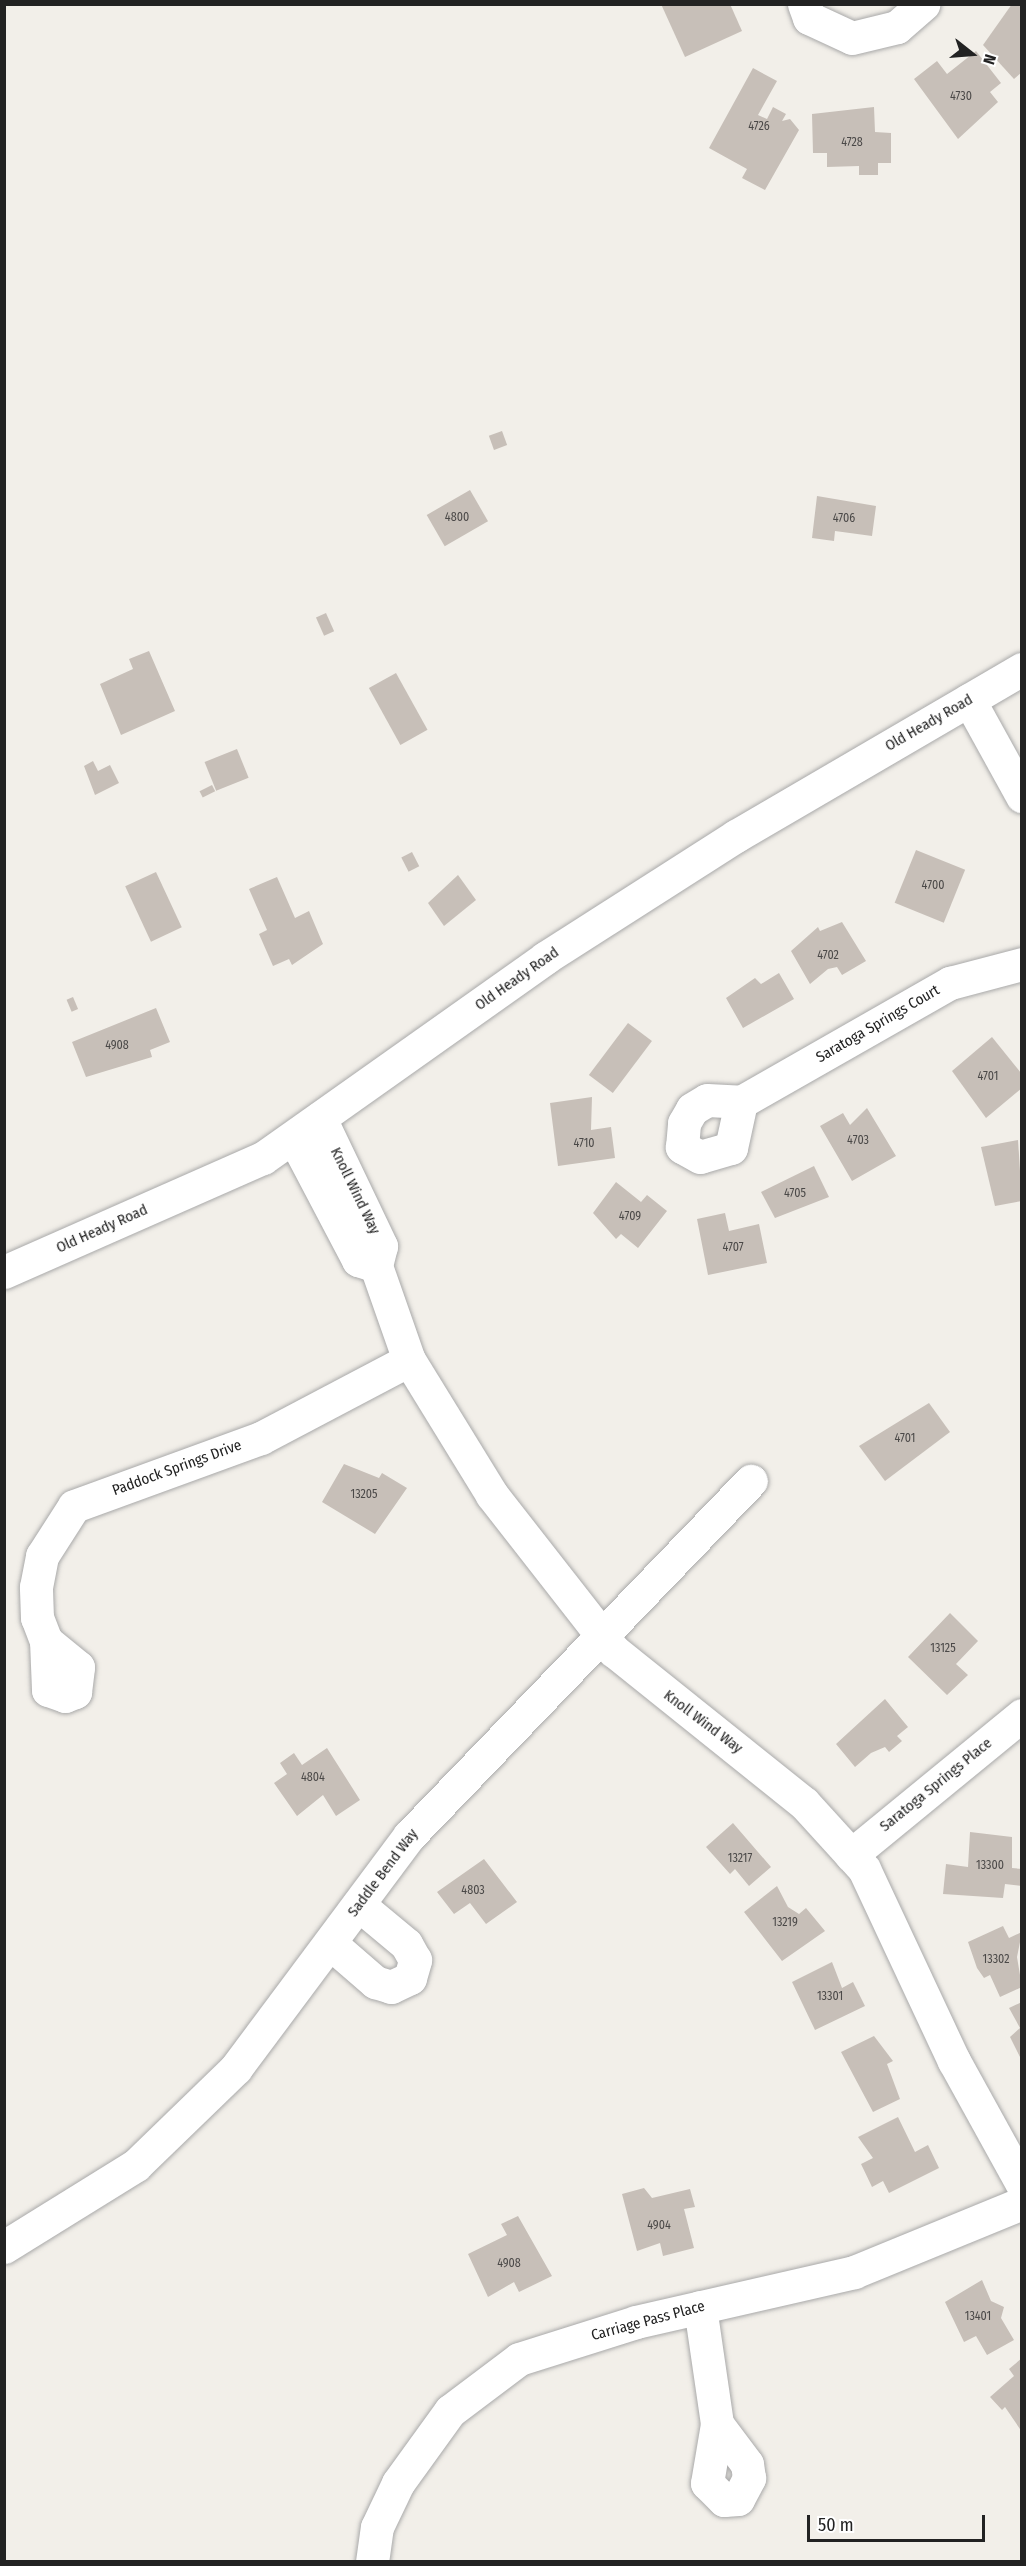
<!DOCTYPE html>
<style>
body{margin:0}
#map{position:relative;width:1026px;height:2566px;overflow:hidden;background:#f2efe9;font-family:"Fira Sans Condensed",sans-serif}
div>[style]{position:absolute}
.building>*{inset:0;background:#c7bfb8;transform-origin:0 0}
.roads{filter:drop-shadow(0 0 2px #a9a9a9) drop-shadow(0 0 2px #a9a9a9)}
.minor>*{height:33px;margin:-16.5px;padding:0 16.5px;transform-origin:16.5px;border-radius:16.5px;background:#fff}
span{translate:-50% -50%;white-space:nowrap;text-align:center;line-height:1.15;-webkit-text-stroke:5px #fff;paint-order:stroke}
.number-label{font-size:12px;color:#4b4948}
.number-label span{-webkit-text-stroke-width:0}
.street-label{font-size:15px;color:#222}
.frame{position:absolute;inset:0;border:6px solid #222;pointer-events:none}
.north{position:absolute;left:942px;top:24px;width:60px;height:60px;-webkit-text-stroke:4px #fff;paint-order:stroke;rotate:107deg;font-size:16px;font-weight:700;line-height:24px;text-align:center;color:#222}
.north::after{content:'';display:block;margin:auto;width:21px;height:27px;background:#222;clip-path:polygon(50% 0,100% 100%,50% 72%,0 100%)}
.scale{position:absolute;left:807px;top:2515px;width:178px;height:27px;box-sizing:border-box;border:3px solid #222;border-top:0;padding-left:8px;font-size:18px;line-height:21px;white-space:nowrap;color:#222;-webkit-text-stroke:4px #fff;paint-order:stroke}
</style>
<div id="map">
<div class="building">
<div style="clip-path:polygon(661px 4px,730px 4px,742px 31px,685px 57px)"></div>
<div style="clip-path:polygon(1012px 4px,1022px 4px,1022px 72px,1014px 79px,983px 45px)"></div>
<div style="clip-path:polygon(976px 51px,1001px 83px,990px 92px,998px 102px,958px 139px,914px 79px,937px 61px,947px 74px)"></div>
<div style="clip-path:polygon(753px 68px,777px 81px,758px 115px,767px 119px,773px 107px,786px 114px,782px 121px,790px 119px,799px 130px,765px 190px,742px 178px,747px 169px,709px 148px)"></div>
<div style="clip-path:polygon(874px 107px,875px 132px,891px 133px,891px 163px,878px 163px,878px 175px,859px 175px,859px 166px,827px 167px,827px 153px,813px 153px,812px 114px)"></div>
<div style="left:502px;top:431px;width:15px;height:14px;rotate:70deg"></div>
<div style="left:470px;top:490px;width:36px;height:50px;rotate:60deg"></div>
<div style="clip-path:polygon(817px 496px,876px 506px,872px 536px,835px 531px,834px 541px,812px 538px)"></div>
<div style="left:326px;top:613px;width:20px;height:11px;rotate:66deg"></div>
<div style="clip-path:polygon(149px 651px,175px 711px,121px 735px,100px 684px,133px 669px,129px 659px)"></div>
<div style="left:396px;top:673px;width:65px;height:31px;rotate:61deg"></div>
<div style="left:237px;top:749px;width:31px;height:35px;rotate:68deg"></div>
<div style="clip-path:polygon(93px 761px,98px 771px,110px 765px,119px 783px,95px 795px,84px 766px)"></div>
<div style="left:212px;top:785px;width:7px;height:14px;rotate:63deg"></div>
<div style="left:916px;top:850px;width:53px;height:57px;rotate:22deg"></div>
<div style="left:412px;top:852px;width:16px;height:12px;rotate:63deg"></div>
<div style="left:156px;top:872px;width:61px;height:34px;rotate:65deg"></div>
<div style="clip-path:polygon(458px 875px,476px 900px,444px 926px,428px 903px)"></div>
<div style="clip-path:polygon(277px 877px,295px 918px,309px 911px,323px 944px,292px 965px,289px 959px,273px 966px,259px 934px,267px 930px,249px 889px)"></div>
<div style="clip-path:polygon(842px 922px,866px 961px,842px 975px,837px 967px,828px 969px,810px 984px,791px 951px,818px 927px,820px 931px)"></div>
<div style="clip-path:polygon(779px 973px,794px 999px,743px 1028px,726px 998px,755px 978px,761px 984px)"></div>
<div style="left:73px;top:997px;width:13px;height:7px;rotate:67deg"></div>
<div style="clip-path:polygon(156px 1008px,170px 1042px,150px 1050px,152px 1057px,86px 1077px,72px 1042px)"></div>
<div style="left:628px;top:1023px;width:30px;height:65px;rotate:37deg"></div>
<div style="clip-path:polygon(992px 1037px,1021px 1073px,1022px 1088px,986px 1118px,952px 1071px)"></div>
<div style="clip-path:polygon(592px 1097px,591px 1130px,611px 1127px,615px 1158px,558px 1166px,550px 1103px)"></div>
<div style="clip-path:polygon(867px 1108px,896px 1156px,852px 1181px,820px 1126px,843px 1113px,850px 1125px)"></div>
<div style="clip-path:polygon(1018px 1140px,1022px 1201px,995px 1206px,981px 1147px)"></div>
<div style="clip-path:polygon(814px 1166px,829px 1197px,775px 1218px,761px 1192px)"></div>
<div style="clip-path:polygon(616px 1182px,641px 1202px,647px 1195px,667px 1211px,638px 1248px,621px 1234px,616px 1239px,593px 1213px)"></div>
<div style="clip-path:polygon(725px 1213px,729px 1231px,759px 1224px,767px 1263px,708px 1275px,697px 1219px)"></div>
<div style="clip-path:polygon(929px 1403px,950px 1432px,885px 1481px,859px 1446px)"></div>
<div style="clip-path:polygon(344px 1464px,379px 1478px,382px 1473px,407px 1488px,375px 1534px,322px 1502px)"></div>
<div style="clip-path:polygon(950px 1613px,978px 1641px,956px 1664px,968px 1675px,947px 1695px,908px 1657px)"></div>
<div style="clip-path:polygon(885px 1699px,908px 1727px,897px 1736px,902px 1741px,889px 1752px,885px 1747px,871px 1753px,855px 1767px,836px 1744px)"></div>
<div style="clip-path:polygon(327px 1748px,360px 1800px,336px 1816px,323px 1795px,297px 1816px,274px 1783px,287px 1774px,280px 1763px,294px 1753px,302px 1765px)"></div>
<div style="clip-path:polygon(733px 1823px,771px 1867px,749px 1886px,735px 1869px,730px 1874px,706px 1847px)"></div>
<div style="clip-path:polygon(970px 1832px,1012px 1837px,1012px 1868px,1022px 1869px,1022px 1886px,1005px 1884px,1003px 1898px,943px 1894px,946px 1864px,968px 1867px)"></div>
<div style="clip-path:polygon(484px 1859px,517px 1902px,486px 1924px,470px 1903px,454px 1914px,437px 1892px)"></div>
<div style="clip-path:polygon(777px 1886px,788px 1907px,799px 1914px,806px 1908px,825px 1931px,782px 1961px,744px 1912px)"></div>
<div style="clip-path:polygon(1003px 1926px,1009px 1938px,1022px 1932px,1017px 1957px,1022px 1987px,1000px 1997px,990px 1975px,984px 1978px,977px 1968px,968px 1942px)"></div>
<div style="clip-path:polygon(832px 1962px,842px 1988px,853px 1982px,865px 2006px,815px 2030px,792px 1982px)"></div>
<div style="clip-path:polygon(1022px 2002px,1022px 2061px,1010px 2037px,1020px 2028px,1009px 2008px)"></div>
<div style="clip-path:polygon(874px 2036px,893px 2061px,887px 2064px,900px 2099px,873px 2112px,841px 2052px)"></div>
<div style="clip-path:polygon(898px 2117px,915px 2152px,928px 2145px,939px 2168px,889px 2193px,883px 2181px,872px 2187px,861px 2164px,873px 2158px,858px 2137px)"></div>
<div style="clip-path:polygon(644px 2188px,652px 2198px,690px 2189px,695px 2207px,684px 2209px,694px 2248px,663px 2256px,660px 2243px,637px 2251px,622px 2194px)"></div>
<div style="clip-path:polygon(518px 2216px,552px 2276px,519px 2292px,514px 2282px,488px 2297px,468px 2254px,507px 2235px,501px 2224px)"></div>
<div style="clip-path:polygon(982px 2280px,991px 2301px,1004px 2307px,1001px 2318px,1014px 2340px,987px 2355px,976px 2336px,964px 2342px,945px 2302px)"></div>
<div style="clip-path:polygon(1022px 2358px,1022px 2432px,1005px 2407px,1002px 2410px,990px 2397px,1014px 2376px,1009px 2369px)"></div>
</div>
<div class="roads">
<div class="minor">
<div style="left:804px;top:4px;width:15px;rotate:70deg"></div>
<div style="left:809px;top:18px;width:47px;rotate:24.9deg"></div>
<div style="left:852px;top:38px;width:46px;rotate:-13.7deg"></div>
<div style="left:897px;top:27px;width:35px;rotate:-41deg"></div>
<div style="left:969px;top:700px;width:110px;rotate:61.1deg"></div>
<div style="left:741px;top:1102px;width:47px;rotate:102.3deg"></div>
<div style="left:731px;top:1148px;width:32px;rotate:164deg"></div>
<div style="left:700px;top:1157px;width:21px;rotate:-151deg"></div>
<div style="left:682px;top:1147px;width:24px;rotate:-85deg"></div>
<div style="left:684px;top:1123px;width:16px;rotate:-60deg"></div>
<div style="left:692px;top:1109px;width:17px;rotate:-31deg"></div>
<div style="left:707px;top:1100px;width:34px;rotate:3deg"></div>
<div style="left:741px;top:1102px;width:241px;rotate:-29.7deg"></div>
<div style="left:950px;top:983px;width:74px;rotate:-14.8deg"></div>
<div style="left:320px;top:1118px;width:142px;rotate:64.5deg"></div>
<div style="left:381px;top:1246px;width:21px;rotate:104deg"></div>
<div style="left:376px;top:1266px;width:100px;rotate:70.7deg"></div>
<div style="left:409px;top:1360px;width:158px;rotate:58.4deg"></div>
<div style="left:492px;top:1495px;width:198px;rotate:52deg"></div>
<div style="left:614px;top:1651px;width:243px;rotate:38.7deg"></div>
<div style="left:804px;top:1803px;width:89px;rotate:47.7deg"></div>
<div style="left:864px;top:1869px;width:212px;rotate:64.9deg"></div>
<div style="left:954px;top:2061px;width:141px;rotate:61.1deg"></div>
<div style="left:294px;top:1138px;width:138px;rotate:62.3deg"></div>
<div style="left:358px;top:1260px;width:19px;rotate:18deg"></div>
<div style="left:4px;top:1272px;width:283px;rotate:-23.8deg"></div>
<div style="left:263px;top:1158px;width:346px;rotate:-35.3deg"></div>
<div style="left:545px;top:958px;width:227px;rotate:-32.6deg"></div>
<div style="left:736px;top:836px;width:331px;rotate:-30.3deg"></div>
<div style="left:46px;top:1640px;width:50px;rotate:87.7deg"></div>
<div style="left:48px;top:1690px;width:18px;rotate:19deg"></div>
<div style="left:65px;top:1696px;width:11px;rotate:-22deg"></div>
<div style="left:75px;top:1692px;width:25px;rotate:-83deg"></div>
<div style="left:78px;top:1667px;width:41px;rotate:-140.9deg"></div>
<div style="left:46px;top:1641px;width:25px;rotate:-111deg"></div>
<div style="left:37px;top:1618px;width:31px;rotate:-92deg"></div>
<div style="left:36px;top:1587px;width:32px;rotate:-79deg"></div>
<div style="left:42px;top:1556px;width:59px;rotate:-57.4deg"></div>
<div style="left:74px;top:1506px;width:199px;rotate:-20deg"></div>
<div style="left:261px;top:1438px;width:167px;rotate:-27.8deg"></div>
<div style="left:851px;top:1855px;width:221px;rotate:-39.3deg"></div>
<div style="left:330px;top:1943px;width:60px;rotate:40.9deg"></div>
<div style="left:375px;top:1982px;width:17px;rotate:17deg"></div>
<div style="left:391px;top:1987px;width:21px;rotate:-25deg"></div>
<div style="left:410px;top:1978px;width:19px;rotate:-74deg"></div>
<div style="left:415px;top:1960px;width:18px;rotate:-119deg"></div>
<div style="left:406px;top:1944px;width:62px;rotate:-140.2deg"></div>
<div style="left:4px;top:2247px;width:155px;rotate:-31.8deg"></div>
<div style="left:136px;top:2165px;width:139px;rotate:-44.1deg"></div>
<div style="left:236px;top:2068px;width:289px;rotate:-53.3deg"></div>
<div style="left:409px;top:1836px;width:493px;rotate:-46.1deg"></div>
<div style="left:700px;top:2307px;width:118px;rotate:81.7deg"></div>
<div style="left:717px;top:2424px;width:60px;rotate:99.6deg"></div>
<div style="left:707px;top:2483px;width:24px;rotate:45deg"></div>
<div style="left:724px;top:2500px;width:14px;rotate:-4deg"></div>
<div style="left:738px;top:2499px;width:24px;rotate:-62deg"></div>
<div style="left:749px;top:2478px;width:14px;rotate:-98deg"></div>
<div style="left:747px;top:2464px;width:50px;rotate:-126.9deg"></div>
<div style="left:372px;top:2562px;width:35px;rotate:-82deg"></div>
<div style="left:377px;top:2527px;width:49px;rotate:-64.5deg"></div>
<div style="left:398px;top:2483px;width:89px;rotate:-54.2deg"></div>
<div style="left:450px;top:2411px;width:86px;rotate:-37deg"></div>
<div style="left:519px;top:2359px;width:123px;rotate:-17.5deg"></div>
<div style="left:636px;top:2322px;width:224px;rotate:-12.9deg"></div>
<div style="left:854px;top:2272px;width:182px;rotate:-22.3deg"></div>
</div>
</div>
<div class="number-label">
<span style="left:961px;top:97px">4730</span>
<span style="left:759px;top:127px">4726</span>
<span style="left:852px;top:143px">4728</span>
<span style="left:457px;top:518px">4800</span>
<span style="left:844px;top:519px">4706</span>
<span style="left:933px;top:886px">4700</span>
<span style="left:828px;top:956px">4702</span>
<span style="left:117px;top:1046px">4908</span>
<span style="left:988px;top:1077px">4701</span>
<span style="left:858px;top:1141px">4703</span>
<span style="left:584px;top:1144px">4710</span>
<span style="left:795px;top:1194px">4705</span>
<span style="left:630px;top:1217px">4709</span>
<span style="left:733px;top:1248px">4707</span>
<span style="left:905px;top:1439px">4701</span>
<span style="left:364px;top:1495px">13205</span>
<span style="left:943px;top:1649px">13125</span>
<span style="left:313px;top:1778px">4804</span>
<span style="left:740px;top:1859px">13217</span>
<span style="left:990px;top:1866px">13300</span>
<span style="left:473px;top:1891px">4803</span>
<span style="left:785px;top:1923px">13219</span>
<span style="left:996px;top:1960px">13302</span>
<span style="left:830px;top:1997px">13301</span>
<span style="left:659px;top:2226px">4904</span>
<span style="left:509px;top:2264px">4908</span>
<span style="left:978px;top:2317px">13401</span>
</div>
<div class="street-label">
<span style="left:929px;top:723px;rotate:-30deg">Old Heady Road</span>
<span style="left:517px;top:979px;rotate:-35deg">Old Heady Road</span>
<span style="left:878px;top:1024px;rotate:-30deg">Saratoga Springs Court</span>
<span style="left:355px;top:1191px;rotate:64deg">Knoll Wind Way</span>
<span style="left:102px;top:1229px;rotate:-24deg">Old Heady Road</span>
<span style="left:177px;top:1468px;rotate:-20deg">Paddock Springs Drive</span>
<span style="left:703px;top:1722px;rotate:37deg">Knoll Wind Way</span>
<span style="left:936px;top:1785px;rotate:-39deg">Saratoga Springs Place</span>
<span style="left:383px;top:1873px;rotate:-53deg">Saddle Bend Way</span>
<span style="left:648px;top:2321px;rotate:-15deg">Carriage Pass Place</span>
</div>
<div class="frame"></div>
<div class="north">N</div>
<div class="scale">50 m</div>
</div>
